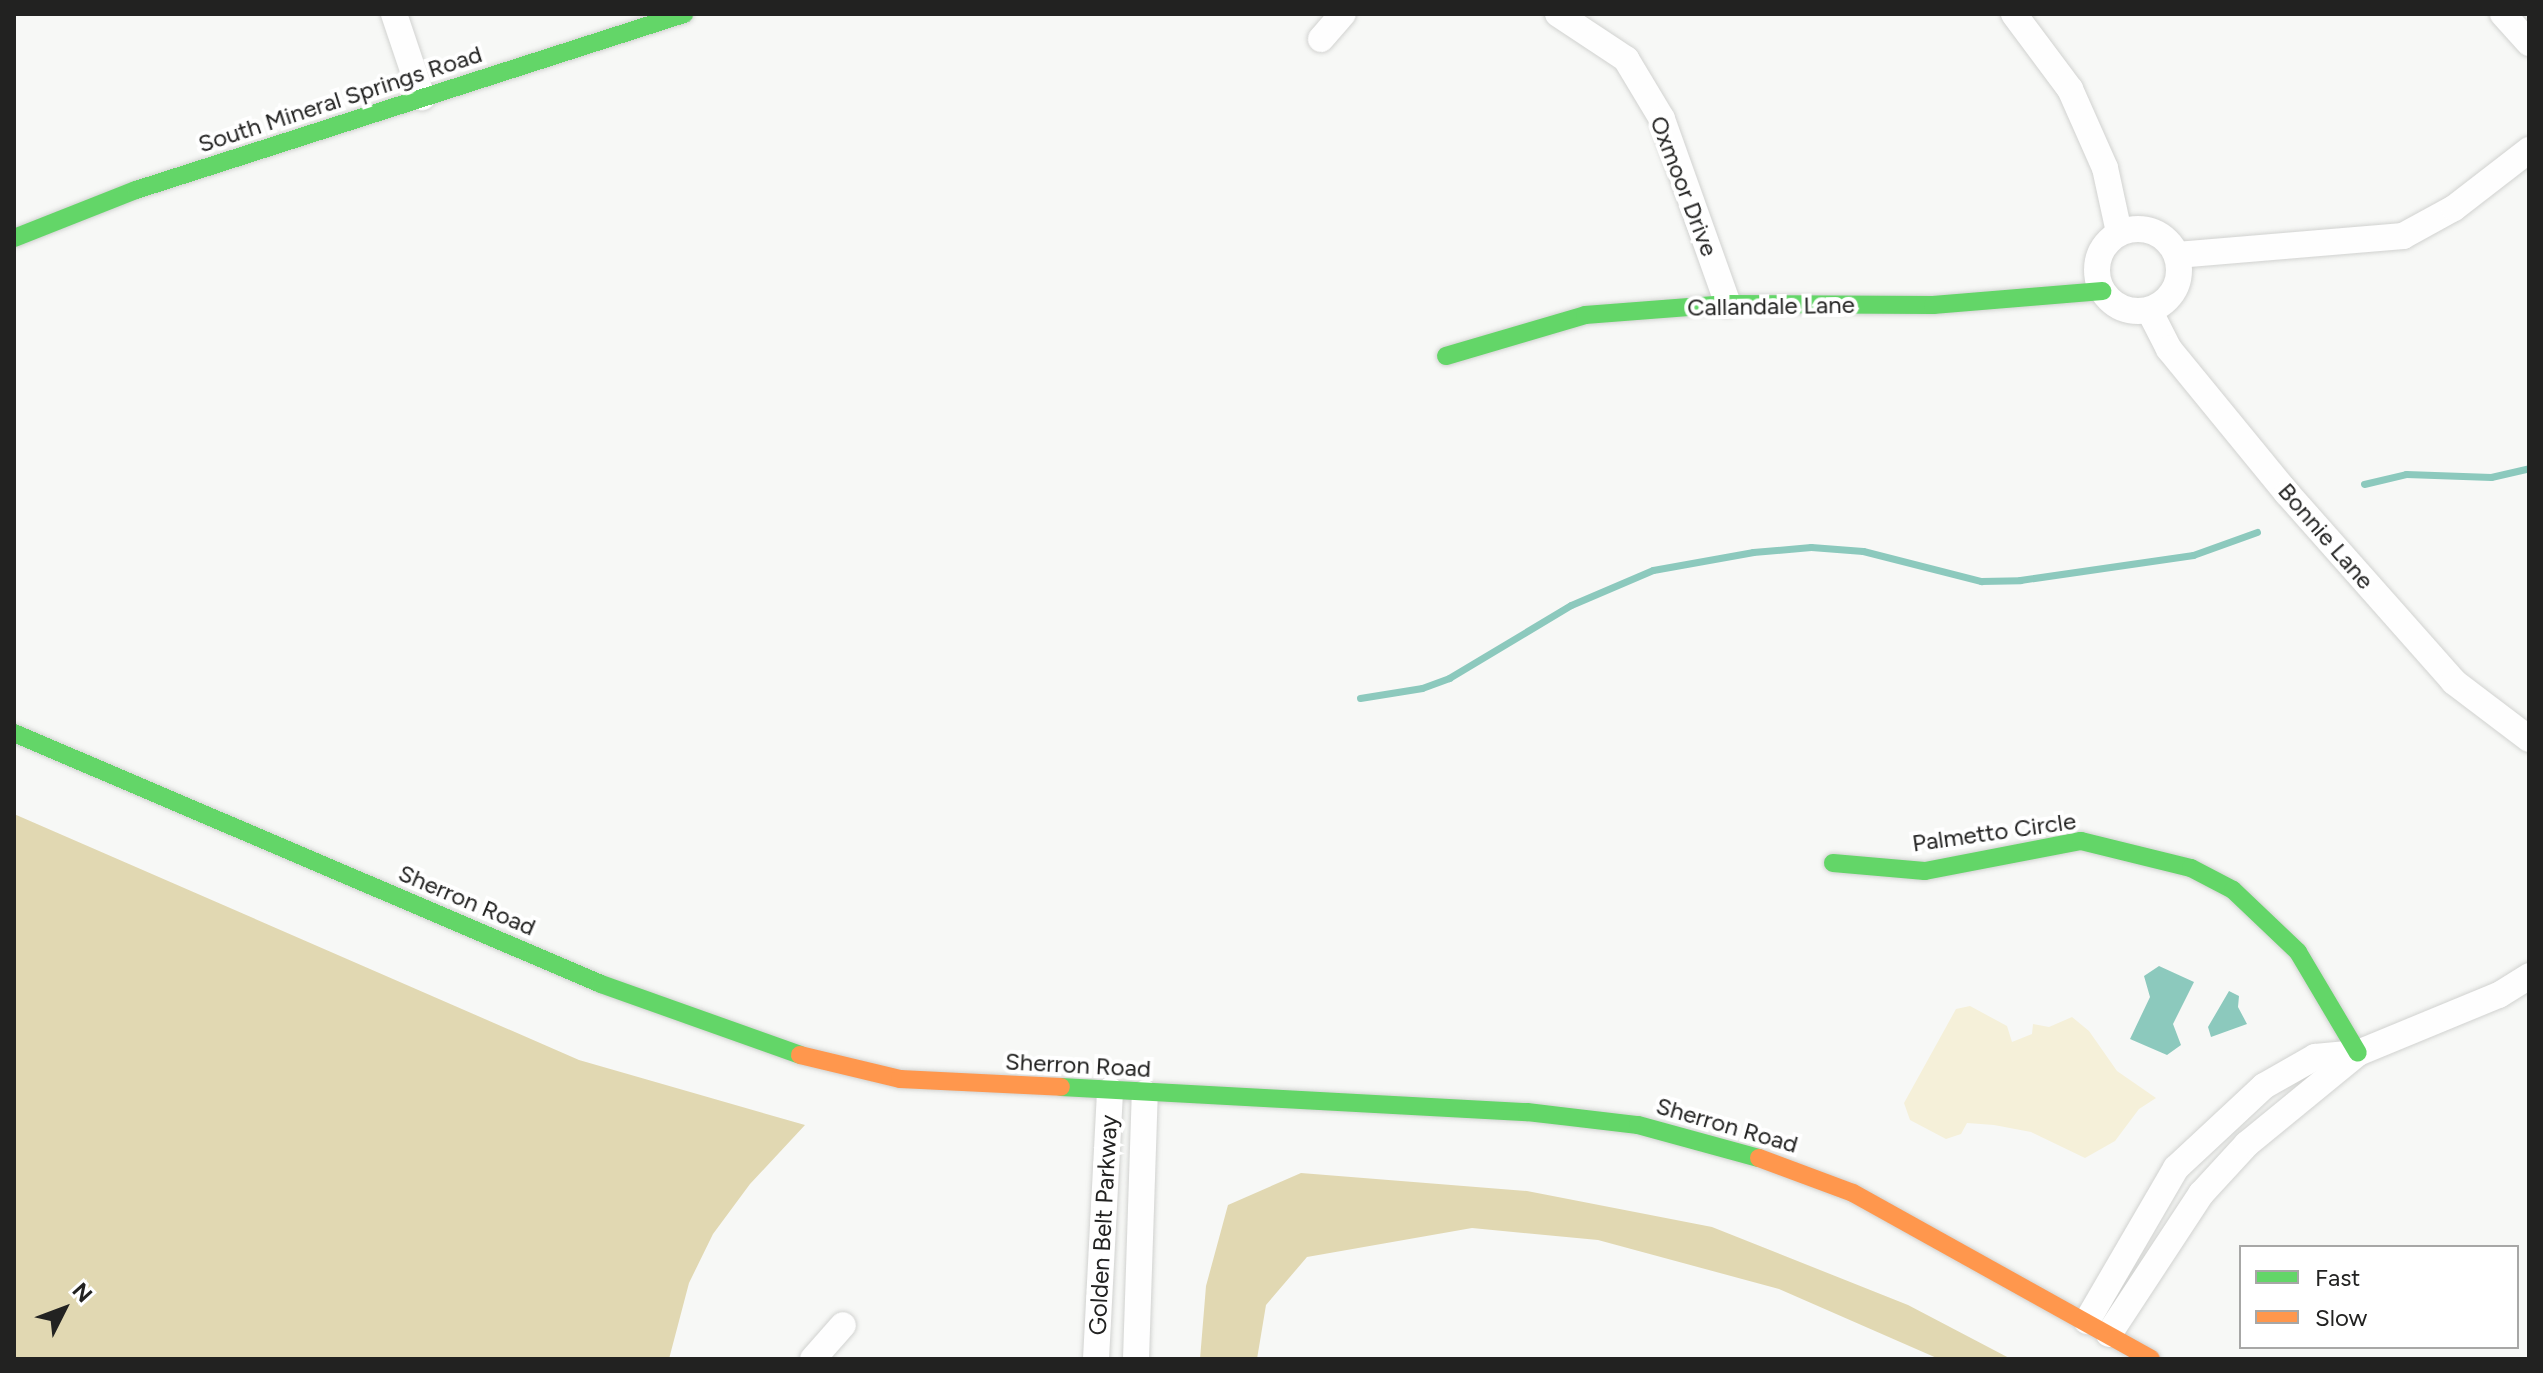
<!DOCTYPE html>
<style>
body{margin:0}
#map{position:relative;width:2543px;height:1373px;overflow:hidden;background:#f7f8f6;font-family:Figtree,sans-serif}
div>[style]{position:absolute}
.green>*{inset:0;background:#f5f0d9}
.forest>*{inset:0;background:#e1d8b2}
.water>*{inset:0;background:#8cc9bd}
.stream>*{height:7px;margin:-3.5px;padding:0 3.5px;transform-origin:3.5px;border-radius:3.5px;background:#8cc9bd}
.roads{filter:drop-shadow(0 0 2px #d1d2d0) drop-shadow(0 0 2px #d1d2d0)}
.street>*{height:26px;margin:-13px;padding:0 13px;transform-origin:13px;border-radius:13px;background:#fefefe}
.street>.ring{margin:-13px;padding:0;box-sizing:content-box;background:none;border:26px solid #fefefe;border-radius:50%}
.fast>*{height:18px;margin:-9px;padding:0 9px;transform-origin:9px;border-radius:9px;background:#63d668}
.slow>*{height:18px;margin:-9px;padding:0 9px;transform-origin:9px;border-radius:9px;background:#ff974d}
span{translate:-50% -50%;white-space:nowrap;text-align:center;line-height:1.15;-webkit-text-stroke:8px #fff;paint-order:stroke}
.street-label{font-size:24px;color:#222221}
.frame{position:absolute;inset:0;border:16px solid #222221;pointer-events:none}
.legend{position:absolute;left:2239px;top:1245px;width:280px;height:104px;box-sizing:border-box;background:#fff;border:2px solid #a7a7a6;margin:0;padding:10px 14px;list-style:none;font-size:24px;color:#222221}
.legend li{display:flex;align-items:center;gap:16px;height:40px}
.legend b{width:40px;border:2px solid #a7a7a6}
.north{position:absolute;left:24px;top:1269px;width:80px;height:80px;-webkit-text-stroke:6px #fff;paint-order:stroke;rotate:48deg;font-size:22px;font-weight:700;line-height:32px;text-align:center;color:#222221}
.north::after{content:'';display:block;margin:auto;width:28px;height:36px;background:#222221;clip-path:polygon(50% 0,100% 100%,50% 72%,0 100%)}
</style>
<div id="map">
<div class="green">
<div style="clip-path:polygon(1970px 1006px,2007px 1026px,2012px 1042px,2032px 1034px,2033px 1024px,2049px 1027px,2072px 1017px,2089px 1031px,2117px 1071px,2156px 1098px,2139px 1109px,2115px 1141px,2085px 1158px,2031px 1132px,1994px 1125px,1967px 1123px,1961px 1134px,1946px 1139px,1910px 1120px,1904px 1103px,1956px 1009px)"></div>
</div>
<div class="forest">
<div style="clip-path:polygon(14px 814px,579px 1060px,805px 1125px,750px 1184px,713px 1234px,689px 1283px,669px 1359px,14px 1359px)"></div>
<div style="clip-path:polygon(1301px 1173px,1527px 1191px,1712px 1227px,1908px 1305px,2011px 1359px,1939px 1359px,1779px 1289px,1598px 1240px,1472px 1228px,1307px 1257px,1266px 1305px,1257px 1359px,1200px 1359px,1206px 1286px,1228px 1205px)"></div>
</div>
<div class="water">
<div style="clip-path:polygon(2159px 966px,2194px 982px,2173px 1024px,2181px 1045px,2167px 1055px,2130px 1039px,2150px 997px,2144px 976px)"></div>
<div style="clip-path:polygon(2229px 991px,2239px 996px,2238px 1007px,2247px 1024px,2211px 1037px,2208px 1027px)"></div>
</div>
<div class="stream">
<div style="left:2364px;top:484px;width:43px;rotate:-13.4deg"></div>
<div style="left:2406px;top:474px;width:85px;rotate:2deg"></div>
<div style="left:2491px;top:477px;width:39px;rotate:-13deg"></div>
<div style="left:1360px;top:698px;width:63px;rotate:-9.2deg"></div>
<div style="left:1422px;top:688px;width:29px;rotate:-20deg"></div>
<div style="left:1449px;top:678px;width:142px;rotate:-30.9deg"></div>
<div style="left:1571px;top:605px;width:89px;rotate:-23.1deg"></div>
<div style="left:1653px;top:570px;width:102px;rotate:-10.2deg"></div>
<div style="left:1753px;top:552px;width:58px;rotate:-4.9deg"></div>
<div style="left:1811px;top:547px;width:52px;rotate:4.4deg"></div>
<div style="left:1863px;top:551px;width:122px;rotate:14.3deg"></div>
<div style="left:1981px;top:581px;width:39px;rotate:-1deg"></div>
<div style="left:2020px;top:580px;width:175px;rotate:-8.2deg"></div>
<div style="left:2193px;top:555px;width:68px;rotate:-19.8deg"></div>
</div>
<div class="roads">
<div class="street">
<div style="left:394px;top:14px;width:88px;rotate:71.4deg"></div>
<div style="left:1558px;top:14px;width:82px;rotate:33.5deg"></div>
<div style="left:1626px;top:59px;width:70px;rotate:59deg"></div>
<div style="left:1662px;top:119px;width:196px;rotate:70.4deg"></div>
<div style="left:2014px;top:14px;width:94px;rotate:53.3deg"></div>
<div style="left:2070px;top:89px;width:86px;rotate:66.1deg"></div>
<div style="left:2105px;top:168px;width:66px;rotate:77.7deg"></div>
<div style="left:2503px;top:14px;width:39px;rotate:48deg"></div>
<div style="left:1321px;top:39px;width:33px;rotate:-49deg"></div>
<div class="ring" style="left:2097px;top:229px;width:56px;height:56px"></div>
<div style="left:2177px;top:255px;width:227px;rotate:-4.8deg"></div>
<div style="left:2403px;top:236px;width:58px;rotate:-28.8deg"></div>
<div style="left:2454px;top:208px;width:95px;rotate:-37.7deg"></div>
<div style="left:2149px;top:310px;width:44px;rotate:62.9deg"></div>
<div style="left:2169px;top:349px;width:186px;rotate:50.7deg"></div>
<div style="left:2287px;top:493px;width:252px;rotate:48.5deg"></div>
<div style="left:2454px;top:682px;width:94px;rotate:37.2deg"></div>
<div style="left:2087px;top:1321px;width:177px;rotate:-59.8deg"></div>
<div style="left:2176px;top:1168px;width:120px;rotate:-43deg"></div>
<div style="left:2264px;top:1086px;width:59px;rotate:-29.6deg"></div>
<div style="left:2315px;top:1057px;width:43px;rotate:-5.3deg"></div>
<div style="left:2358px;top:1053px;width:152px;rotate:-22.4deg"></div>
<div style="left:2499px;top:995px;width:36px;rotate:-32deg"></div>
<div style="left:2109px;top:1334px;width:168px;rotate:-56.7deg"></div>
<div style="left:2201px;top:1194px;width:68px;rotate:-47.4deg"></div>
<div style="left:2247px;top:1144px;width:144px;rotate:-39.3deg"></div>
<div style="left:813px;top:1359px;width:45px;rotate:-48.6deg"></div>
<div style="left:1096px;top:1359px;width:269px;rotate:-87deg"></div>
<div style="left:1136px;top:1359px;width:266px;rotate:-88.1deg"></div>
</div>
<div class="fast">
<div style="left:14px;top:238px;width:131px;rotate:-21.5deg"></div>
<div style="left:136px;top:190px;width:576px;rotate:-17.81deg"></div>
<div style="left:1446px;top:356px;width:145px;rotate:-16.4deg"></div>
<div style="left:1585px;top:315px;width:143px;rotate:-4.4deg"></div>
<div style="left:1728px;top:304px;width:205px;rotate:0.3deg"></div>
<div style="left:1933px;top:305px;width:170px;rotate:-4.7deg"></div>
<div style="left:14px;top:733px;width:638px;rotate:23.15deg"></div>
<div style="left:601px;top:984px;width:211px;rotate:19.6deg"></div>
<div style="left:1833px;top:863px;width:92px;rotate:5deg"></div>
<div style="left:1925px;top:871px;width:159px;rotate:-10.9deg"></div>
<div style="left:2081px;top:841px;width:113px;rotate:13.8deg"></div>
<div style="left:2191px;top:868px;width:47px;rotate:27.6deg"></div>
<div style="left:2233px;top:890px;width:90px;rotate:43.6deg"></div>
<div style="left:2298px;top:952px;width:117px;rotate:59.3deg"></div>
<div style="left:1061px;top:1087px;width:467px;rotate:3.1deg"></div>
<div style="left:1527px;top:1112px;width:112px;rotate:6.7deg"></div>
<div style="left:1638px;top:1125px;width:125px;rotate:15.3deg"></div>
</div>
<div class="slow">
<div style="left:800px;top:1055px;width:103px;rotate:13.5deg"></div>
<div style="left:900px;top:1079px;width:161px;rotate:2.8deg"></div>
<div style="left:1759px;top:1158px;width:100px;rotate:20.4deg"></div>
<div style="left:1853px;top:1193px;width:341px;rotate:29.1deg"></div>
</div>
</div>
<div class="street-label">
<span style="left:340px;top:99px;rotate:-18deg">South Mineral Springs Road</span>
<span style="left:1684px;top:186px;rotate:69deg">Oxmoor Drive</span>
<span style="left:1771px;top:306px;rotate:-1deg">Callandale Lane</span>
<span style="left:2326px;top:536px;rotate:49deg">Bonnie Lane</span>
<span style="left:1994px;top:832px;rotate:-8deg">Palmetto Circle</span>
<span style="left:467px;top:900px;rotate:23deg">Sherron Road</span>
<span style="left:1078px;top:1065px;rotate:3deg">Sherron Road</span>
<span style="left:1727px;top:1125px;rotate:16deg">Sherron Road</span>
<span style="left:1103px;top:1225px;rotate:-87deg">Golden Belt Parkway</span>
</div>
<div class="frame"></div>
<ul class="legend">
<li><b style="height:10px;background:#63d668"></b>Fast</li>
<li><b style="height:10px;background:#ff974d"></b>Slow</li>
</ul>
<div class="north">N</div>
</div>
